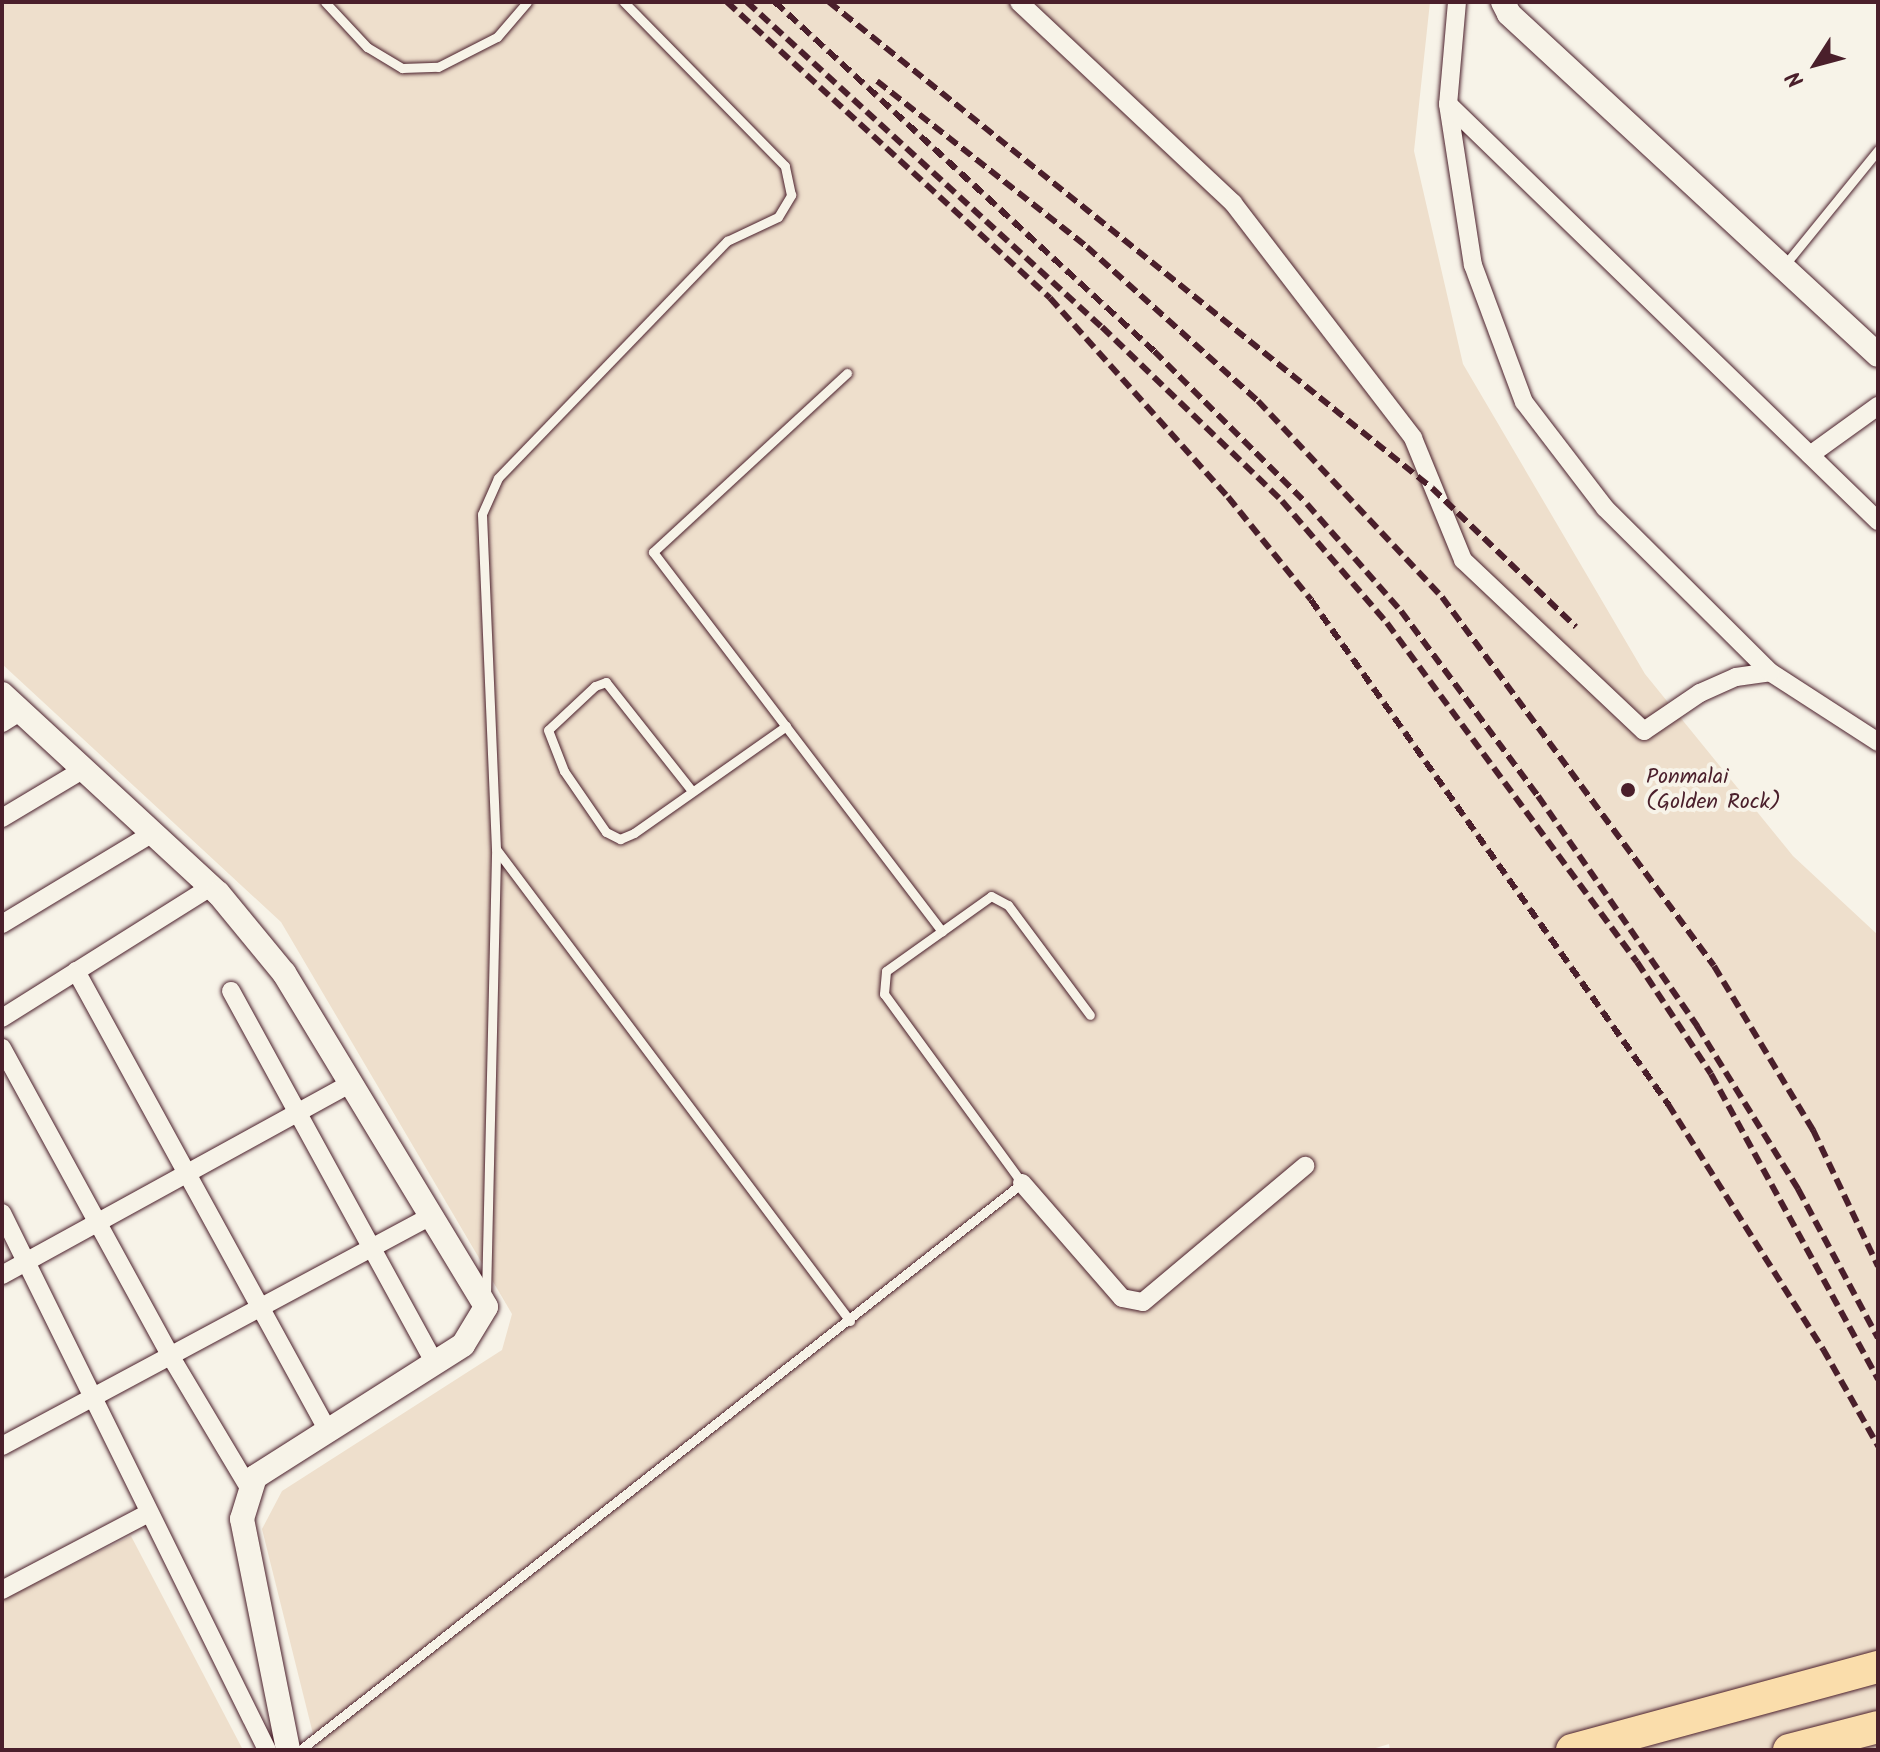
<!DOCTYPE html>
<style>
body{margin:0}
#map{position:relative;width:1880px;height:1752px;overflow:hidden;background:#f7f3e8;font-family:Kalam,sans-serif}
div>[style]{position:absolute}
.built>*{inset:0;background:#eedfcc}
.roads{filter:drop-shadow(0 0 2px #4a1f2b) drop-shadow(0 0 2px #4a1f2b)}
.lane>*{height:9px;margin:-4.5px;padding:0 4.5px;transform-origin:4.5px;border-radius:4.5px;background:#f7f3e8}
.street>*{height:18px;margin:-9px;padding:0 9px;transform-origin:9px;border-radius:9px;background:#f7f3e8}
.secondary>*{height:24px;margin:-12px;padding:0 12px;transform-origin:12px;border-radius:12px;background:#f7f3e8}
.highway>*{height:32px;margin:-16px;padding:0 16px;transform-origin:16px;border-radius:16px;background:#faddab}
.rail>*{height:6px;margin-top:-3px;transform-origin:0;background:repeating-linear-gradient(90deg,#4a1f2b 0 12px,transparent 0 18px)}
.dots>*{width:22px;height:22px;translate:-50% -50%;box-sizing:border-box;border:4px solid #f7f3e8;border-radius:50%}
span{translate:-50% -50%;white-space:nowrap;text-align:center;line-height:1.15;-webkit-text-stroke:8px #f7f3e8;paint-order:stroke}
.poi-label{font-size:22px;color:#4a1f2b}
.left{translate:0 -50%;text-align:left}
.frame{position:absolute;inset:0;border:4px solid #4a1f2b;pointer-events:none}
.north{position:absolute;left:1776px;top:24px;width:80px;height:80px;-webkit-text-stroke:6px #f7f3e8;paint-order:stroke;rotate:234deg;font-size:22px;font-weight:700;line-height:32px;text-align:center;color:#4a1f2b}
.north::after{content:'';display:block;margin:auto;width:28px;height:36px;background:#4a1f2b;clip-path:polygon(50% 0,100% 100%,50% 72%,0 100%)}
</style>
<div id="map">
<div class="built">
<div style="clip-path:polygon(2px 2px,1430px 2px,1414px 151px,1463px 364px,1645px 674px,1793px 856px,1878px 935px,1878px 1750px,1390px 1750px,1389px 1744px,1369px 1750px,317px 1750px,262px 1529px,282px 1491px,502px 1350px,512px 1314px,281px 922px,2px 664px)"></div>
<div style="clip-path:polygon(131px 1536px,243px 1750px,2px 1750px,2px 1599px)"></div>
</div>
<div class="roads">
<div class="lane">
<div style="left:325px;top:2px;width:62px;rotate:47deg"></div>
<div style="left:367px;top:47px;width:41px;rotate:31deg"></div>
<div style="left:402px;top:68px;width:36px;rotate:-2deg"></div>
<div style="left:438px;top:67px;width:66px;rotate:-27deg"></div>
<div style="left:497px;top:37px;width:46px;rotate:-49.4deg"></div>
<div style="left:1783px;top:267px;width:151px;rotate:-50.9deg"></div>
<div style="left:847px;top:373px;width:264px;rotate:137.3deg"></div>
<div style="left:653px;top:552px;width:477px;rotate:52.7deg"></div>
<div style="left:692px;top:791px;width:139px;rotate:-128.3deg"></div>
<div style="left:606px;top:682px;width:12px;rotate:160deg"></div>
<div style="left:595px;top:686px;width:64px;rotate:136.9deg"></div>
<div style="left:548px;top:730px;width:44px;rotate:68.7deg"></div>
<div style="left:564px;top:771px;width:74px;rotate:55.5deg"></div>
<div style="left:606px;top:832px;width:16px;rotate:27deg"></div>
<div style="left:620px;top:839px;width:15px;rotate:-23deg"></div>
<div style="left:634px;top:833px;width:186px;rotate:-35.1deg"></div>
<div style="left:496px;top:849px;width:590px;rotate:53.13deg"></div>
<div style="left:486px;top:1296px;width:447px;rotate:-88.7deg"></div>
<div style="left:496px;top:849px;width:335px;rotate:-92.4deg"></div>
<div style="left:482px;top:514px;width:39px;rotate:-66deg"></div>
<div style="left:498px;top:478px;width:330px;rotate:-46deg"></div>
<div style="left:727px;top:241px;width:56px;rotate:-25.2deg"></div>
<div style="left:778px;top:217px;width:26px;rotate:-59deg"></div>
<div style="left:791px;top:195px;width:30px;rotate:-102deg"></div>
<div style="left:785px;top:166px;width:230px;rotate:-134.5deg"></div>
<div style="left:300px;top:1750px;width:918px;rotate:-38.14deg"></div>
<div style="left:1022px;top:1183px;width:234px;rotate:-126.1deg"></div>
<div style="left:884px;top:994px;width:23px;rotate:-85deg"></div>
<div style="left:886px;top:971px;width:129px;rotate:-35.5deg"></div>
<div style="left:991px;top:896px;width:19px;rotate:28deg"></div>
<div style="left:1008px;top:905px;width:137px;rotate:53.3deg"></div>
</div>
<div class="street">
<div style="left:1019px;top:2px;width:294px;rotate:43.2deg"></div>
<div style="left:1233px;top:203px;width:296px;rotate:52.5deg"></div>
<div style="left:1413px;top:438px;width:132px;rotate:67.7deg"></div>
<div style="left:1463px;top:560px;width:249px;rotate:43.4deg"></div>
<div style="left:1644px;top:731px;width:68px;rotate:-34.2deg"></div>
<div style="left:1700px;top:693px;width:39px;rotate:-24deg"></div>
<div style="left:1736px;top:677px;width:34px;rotate:-8deg"></div>
<div style="left:1770px;top:672px;width:129px;rotate:32.9deg"></div>
<div style="left:1457px;top:2px;width:102px;rotate:95deg"></div>
<div style="left:1448px;top:104px;width:163px;rotate:81.2deg"></div>
<div style="left:1473px;top:265px;width:146px;rotate:69.6deg"></div>
<div style="left:1524px;top:402px;width:133px;rotate:52.6deg"></div>
<div style="left:1605px;top:508px;width:233px;rotate:44.8deg"></div>
<div style="left:1448px;top:104px;width:599px;rotate:44.12deg"></div>
<div style="left:1810px;top:455px;width:84px;rotate:-35.8deg"></div>
<div style="left:2px;top:723px;width:22px;rotate:-32deg"></div>
<div style="left:2px;top:818px;width:96px;rotate:-30.9deg"></div>
<div style="left:2px;top:924px;width:176px;rotate:-31.1deg"></div>
<div style="left:76px;top:971px;width:525px;rotate:61.28deg"></div>
<div style="left:231px;top:991px;width:424px;rotate:61.3deg"></div>
<div style="left:2px;top:1018px;width:247px;rotate:-32.1deg"></div>
<div style="left:2px;top:1048px;width:352px;rotate:61.3deg"></div>
<div style="left:171px;top:1357px;width:156px;rotate:59.2deg"></div>
<div style="left:1022px;top:1183px;width:152px;rotate:49deg"></div>
<div style="left:1122px;top:1298px;width:21px;rotate:11deg"></div>
<div style="left:1143px;top:1302px;width:212px;rotate:-40deg"></div>
<div style="left:2px;top:1213px;width:599px;rotate:63.73deg"></div>
<div style="left:2px;top:1275px;width:398px;rotate:-28.8deg"></div>
<div style="left:2px;top:1446px;width:487px;rotate:-28.2deg"></div>
<div style="left:2px;top:1590px;width:164px;rotate:-27.7deg"></div>
</div>
<div class="secondary">
<div style="left:1503px;top:2px;width:13px;rotate:63deg"></div>
<div style="left:1509px;top:14px;width:502px;rotate:42.74deg"></div>
<div style="left:2px;top:694px;width:294px;rotate:42.7deg"></div>
<div style="left:218px;top:893px;width:104px;rotate:50.5deg"></div>
<div style="left:284px;top:973px;width:390px;rotate:58.8deg"></div>
<div style="left:486px;top:1307px;width:44px;rotate:121.2deg"></div>
<div style="left:463px;top:1345px;width:246px;rotate:147.6deg"></div>
<div style="left:255px;top:1477px;width:44px;rotate:107.2deg"></div>
<div style="left:242px;top:1519px;width:236px;rotate:78.7deg"></div>
</div>
<div class="highway">
<div style="left:1572px;top:1750px;width:317px;rotate:-15.2deg"></div>
<div style="left:1789px;top:1750px;width:92px;rotate:-14.5deg"></div>
</div>
</div>
<div class="rail">
<div style="left:727px;top:2px;width:438px;rotate:42.5deg"></div>
<div style="left:1050px;top:298px;width:267px;rotate:48.2deg"></div>
<div style="left:1228px;top:497px;width:132px;rotate:51.1deg"></div>
<div style="left:1311px;top:600px;width:618px;rotate:54.69deg"></div>
<div style="left:1668px;top:1104px;width:290px;rotate:57.7deg"></div>
<div style="left:1823px;top:1349px;width:112px;rotate:60.4deg"></div>
<div style="left:747px;top:2px;width:481px;rotate:42.5deg"></div>
<div style="left:1102px;top:327px;width:250px;rotate:44deg"></div>
<div style="left:1282px;top:501px;width:161px;rotate:49.3deg"></div>
<div style="left:1387px;top:623px;width:421px;rotate:53.6deg"></div>
<div style="left:1637px;top:962px;width:134px;rotate:56.5deg"></div>
<div style="left:1711px;top:1074px;width:348px;rotate:61.3deg"></div>
<div style="left:775px;top:2px;width:515px;rotate:42.64deg"></div>
<div style="left:1154px;top:351px;width:216px;rotate:45deg"></div>
<div style="left:1307px;top:504px;width:142px;rotate:48.7deg"></div>
<div style="left:1401px;top:611px;width:230px;rotate:53.5deg"></div>
<div style="left:1538px;top:796px;width:280px;rotate:55.3deg"></div>
<div style="left:1697px;top:1026px;width:192px;rotate:58.2deg"></div>
<div style="left:1798px;top:1189px;width:169px;rotate:61.8deg"></div>
<div style="left:829px;top:2px;width:774px;rotate:38.87deg"></div>
<div style="left:1432px;top:488px;width:200px;rotate:44deg"></div>
<div style="left:877px;top:81px;width:268px;rotate:38.3deg"></div>
<div style="left:1087px;top:247px;width:230px;rotate:42deg"></div>
<div style="left:1258px;top:401px;width:269px;rotate:46.8deg"></div>
<div style="left:1442px;top:597px;width:458px;rotate:53.6deg"></div>
<div style="left:1714px;top:966px;width:192px;rotate:58.9deg"></div>
<div style="left:1813px;top:1130px;width:151px;rotate:64.5deg"></div>
</div>
<div class="dots">
<div style="left:1628px;top:790px;background:#4a1f2b"></div>
</div>
<div class="poi-label">
<span class="left" style="left:1646px;top:790px">Ponmalai<br>(Golden Rock)</span>
</div>
<div class="frame"></div>
<div class="north">N</div>
</div>
